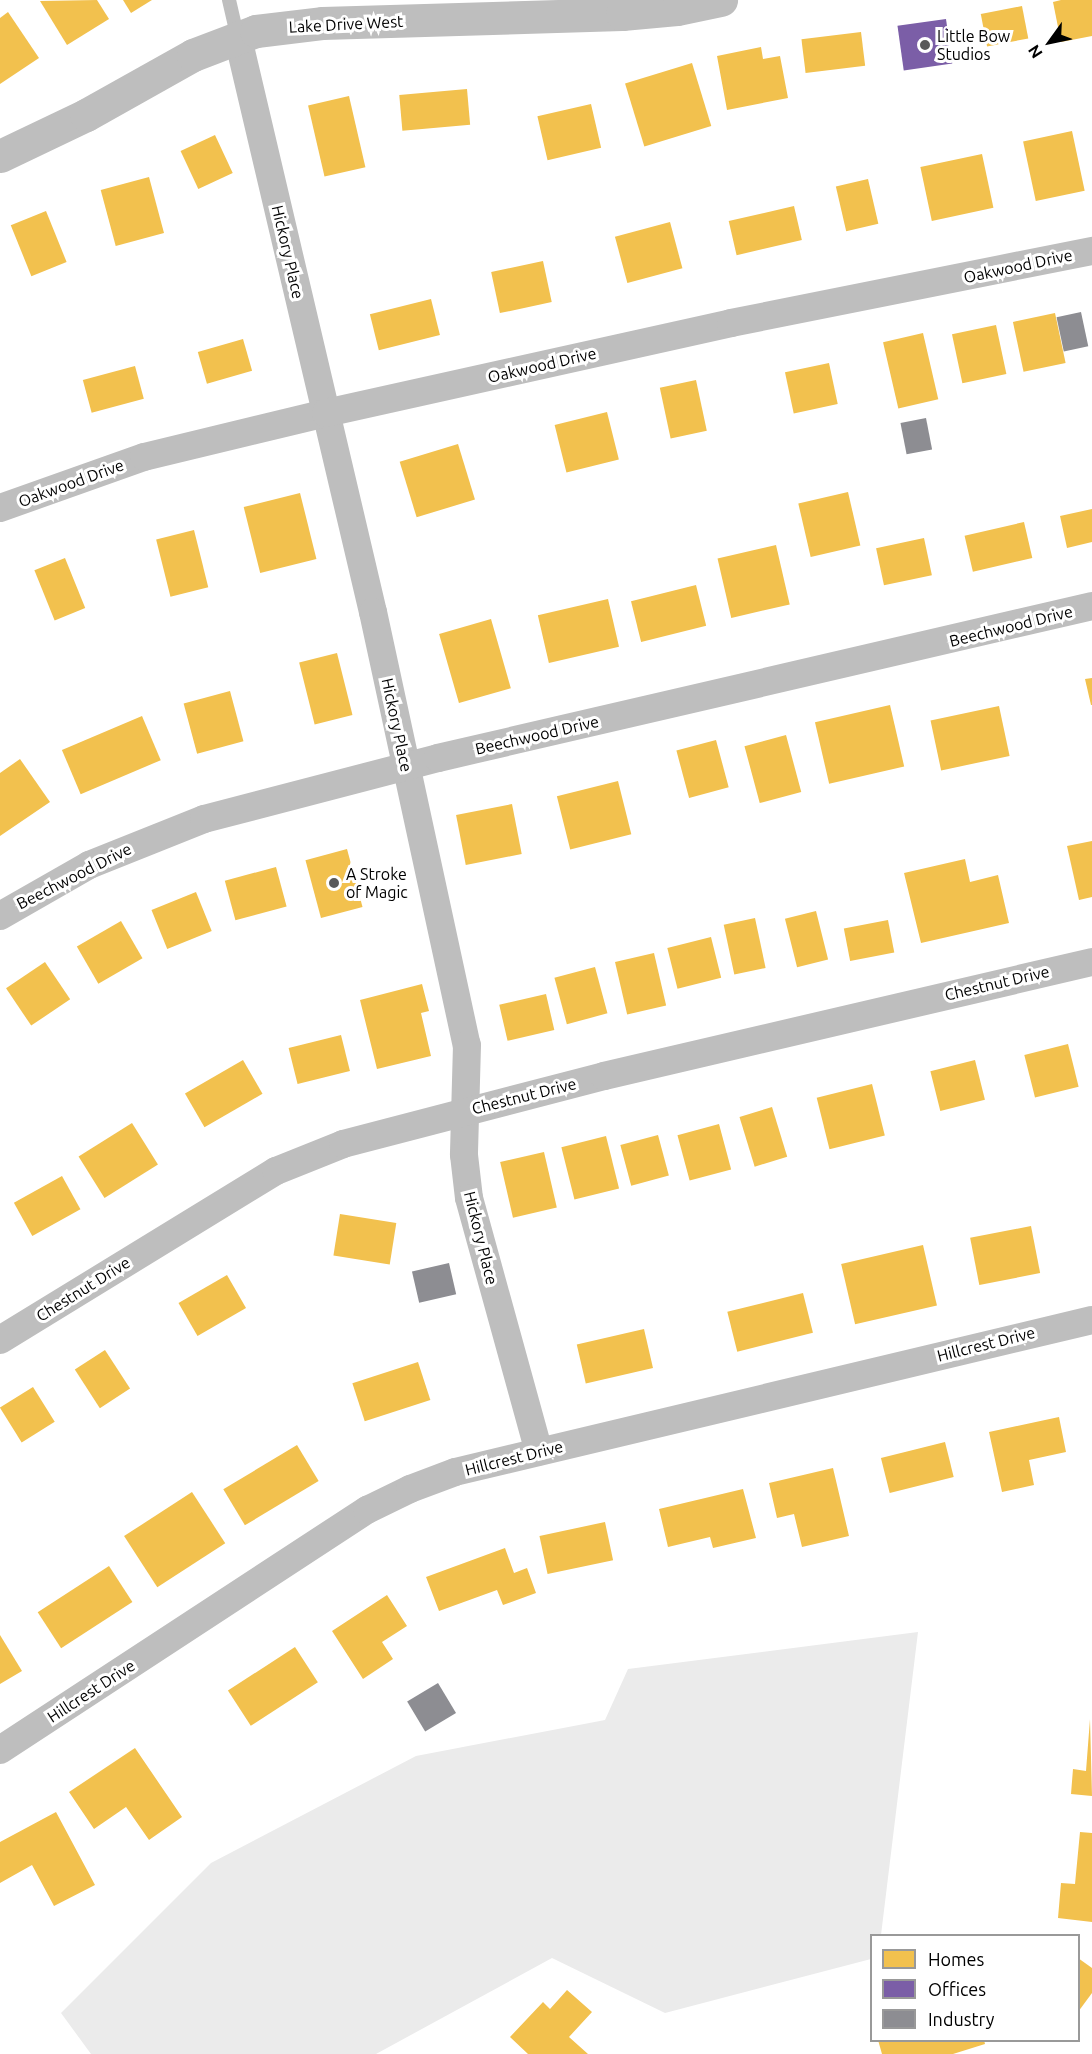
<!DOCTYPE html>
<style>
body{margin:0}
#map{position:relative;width:1092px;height:2054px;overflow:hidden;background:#fff;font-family:Ubuntu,sans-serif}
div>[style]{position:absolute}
.green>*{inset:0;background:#ebebeb}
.homes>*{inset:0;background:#f2c14e;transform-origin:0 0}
.offices>*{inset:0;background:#7b5ea7;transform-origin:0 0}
.industry>*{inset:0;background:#8d8d92;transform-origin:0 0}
.service>*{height:14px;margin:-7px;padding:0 7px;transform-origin:7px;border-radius:7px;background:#bebebe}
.minor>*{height:28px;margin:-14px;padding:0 14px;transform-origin:14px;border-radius:14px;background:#bebebe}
.tertiary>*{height:33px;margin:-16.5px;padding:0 16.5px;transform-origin:16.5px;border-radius:16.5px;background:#bebebe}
.dots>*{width:16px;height:16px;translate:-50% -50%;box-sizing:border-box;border:3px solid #fff;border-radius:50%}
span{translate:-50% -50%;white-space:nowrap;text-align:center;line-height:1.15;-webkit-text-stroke:6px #fff;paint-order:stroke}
.street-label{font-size:16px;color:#000}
.poi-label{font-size:16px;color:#000}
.left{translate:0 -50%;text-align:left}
.legend{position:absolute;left:870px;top:1934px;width:210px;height:108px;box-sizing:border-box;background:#fff;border:2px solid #999;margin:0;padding:8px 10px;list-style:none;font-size:18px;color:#000}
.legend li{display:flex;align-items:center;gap:12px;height:30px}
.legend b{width:30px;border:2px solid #999}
.north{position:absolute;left:1020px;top:12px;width:60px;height:60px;-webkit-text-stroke:4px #fff;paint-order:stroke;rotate:237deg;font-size:16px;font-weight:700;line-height:24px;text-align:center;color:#000}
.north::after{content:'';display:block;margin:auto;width:21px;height:27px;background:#000;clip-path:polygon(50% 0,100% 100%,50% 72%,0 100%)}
</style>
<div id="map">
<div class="green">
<div style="clip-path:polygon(918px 1632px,881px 1935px,872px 1936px,871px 1959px,665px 2013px,552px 1958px,376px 2054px,91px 2054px,61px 2013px,211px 1863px,416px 1756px,605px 1720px,628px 1669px)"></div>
</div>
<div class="homes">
<div style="clip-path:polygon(97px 0,109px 19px,67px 45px,40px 1px)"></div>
<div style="clip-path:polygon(123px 0,152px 0,131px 13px)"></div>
<div style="clip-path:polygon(1061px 0,1092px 0,1092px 36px,1061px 42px,1053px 2px)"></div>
<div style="left:1022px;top:6px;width:33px;height:42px;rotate:79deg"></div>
<div style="clip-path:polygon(8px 12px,39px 58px,0 84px,0 18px)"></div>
<div style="left:861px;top:32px;width:34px;height:60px;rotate:83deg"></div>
<div style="clip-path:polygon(761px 47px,763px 59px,780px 56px,788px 98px,727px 110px,717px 56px)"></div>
<div style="left:692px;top:63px;width:66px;height:70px;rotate:73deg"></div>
<div style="left:467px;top:89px;width:36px;height:68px;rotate:85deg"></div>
<div style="left:349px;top:96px;width:73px;height:42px;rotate:77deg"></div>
<div style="left:591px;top:104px;width:45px;height:55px;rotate:77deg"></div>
<div style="left:1072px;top:131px;width:61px;height:50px;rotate:78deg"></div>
<div style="left:215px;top:135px;width:42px;height:38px;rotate:65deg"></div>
<div style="left:982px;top:154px;width:55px;height:63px;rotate:78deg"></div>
<div style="left:149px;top:177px;width:58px;height:50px;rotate:75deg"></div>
<div style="left:868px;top:179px;width:46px;height:33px;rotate:77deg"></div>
<div style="left:794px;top:206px;width:35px;height:67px;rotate:77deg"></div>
<div style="left:46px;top:211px;width:55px;height:38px;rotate:68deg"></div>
<div style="left:670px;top:222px;width:48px;height:57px;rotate:75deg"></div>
<div style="left:543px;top:261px;width:42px;height:53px;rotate:78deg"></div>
<div style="left:431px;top:299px;width:37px;height:63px;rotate:76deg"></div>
<div style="left:1055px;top:313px;width:51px;height:43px;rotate:78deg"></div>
<div style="left:996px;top:325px;width:50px;height:45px;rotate:78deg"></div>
<div style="left:923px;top:333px;width:68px;height:41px;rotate:77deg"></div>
<div style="left:243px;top:339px;width:33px;height:47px;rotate:74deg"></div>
<div style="left:829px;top:363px;width:42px;height:45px;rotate:78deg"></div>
<div style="left:135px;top:366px;width:34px;height:54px;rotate:75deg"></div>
<div style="left:696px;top:380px;width:52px;height:37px;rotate:78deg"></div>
<div style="left:607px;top:412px;width:49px;height:54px;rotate:76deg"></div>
<div style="left:458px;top:444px;width:58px;height:61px;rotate:73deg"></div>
<div style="left:848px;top:492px;width:55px;height:51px;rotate:77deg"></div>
<div style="left:300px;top:493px;width:68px;height:58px;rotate:76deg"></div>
<div style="clip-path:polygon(1092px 509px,1092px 542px,1067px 548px,1060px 516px)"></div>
<div style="left:1024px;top:522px;width:37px;height:61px;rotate:77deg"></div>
<div style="left:194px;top:530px;width:59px;height:39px;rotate:76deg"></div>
<div style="left:924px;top:538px;width:38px;height:49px;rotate:78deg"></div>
<div style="left:776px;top:545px;width:61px;height:60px;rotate:77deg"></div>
<div style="left:65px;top:558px;width:54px;height:33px;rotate:68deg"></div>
<div style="left:696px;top:585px;width:42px;height:67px;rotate:76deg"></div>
<div style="left:608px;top:599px;width:49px;height:72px;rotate:77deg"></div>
<div style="left:491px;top:619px;width:72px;height:54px;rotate:74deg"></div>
<div style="left:337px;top:653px;width:64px;height:39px;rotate:76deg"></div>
<div style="clip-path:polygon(1092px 678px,1092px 705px,1091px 705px,1085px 679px)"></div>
<div style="left:230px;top:691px;width:52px;height:48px;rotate:75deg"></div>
<div style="left:890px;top:705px;width:63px;height:77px;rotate:77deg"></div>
<div style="left:999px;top:706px;width:51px;height:70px;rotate:78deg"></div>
<div style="left:142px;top:716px;width:48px;height:87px;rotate:67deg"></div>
<div style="left:786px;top:735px;width:59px;height:43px;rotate:75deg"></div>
<div style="left:716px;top:740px;width:49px;height:41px;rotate:75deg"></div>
<div style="clip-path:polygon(20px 759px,50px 802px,0 836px,0 773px)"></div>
<div style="left:618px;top:781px;width:55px;height:63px;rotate:76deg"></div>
<div style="left:512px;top:804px;width:51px;height:57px;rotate:79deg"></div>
<div style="clip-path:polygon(1092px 841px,1092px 897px,1079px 900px,1067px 846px)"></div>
<div style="left:347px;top:849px;width:60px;height:43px;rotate:75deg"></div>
<div style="clip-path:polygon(965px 859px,970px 882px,998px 875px,1009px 923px,921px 943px,904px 873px)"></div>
<div style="left:276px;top:867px;width:41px;height:53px;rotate:75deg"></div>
<div style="left:196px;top:892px;width:42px;height:48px;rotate:68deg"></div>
<div style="left:816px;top:911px;width:50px;height:32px;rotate:76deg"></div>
<div style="left:755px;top:918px;width:51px;height:32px;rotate:78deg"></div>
<div style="left:888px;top:920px;width:33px;height:45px;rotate:79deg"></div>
<div style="left:121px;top:921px;width:43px;height:51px;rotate:60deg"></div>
<div style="left:711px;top:937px;width:42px;height:45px;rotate:76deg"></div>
<div style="left:654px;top:953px;width:54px;height:40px;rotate:77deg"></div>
<div style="left:45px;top:962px;width:45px;height:47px;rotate:56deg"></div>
<div style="left:595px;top:967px;width:48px;height:42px;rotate:75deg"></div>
<div style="clip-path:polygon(422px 984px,429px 1011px,421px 1013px,431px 1056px,377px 1069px,360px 1000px)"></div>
<div style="left:546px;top:994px;width:37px;height:48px;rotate:77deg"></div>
<div style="left:341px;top:1035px;width:37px;height:54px;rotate:76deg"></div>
<div style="left:1068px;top:1044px;width:44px;height:45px;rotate:76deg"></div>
<div style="left:243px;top:1060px;width:39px;height:67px;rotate:60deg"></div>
<div style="left:975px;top:1060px;width:41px;height:46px;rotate:76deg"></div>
<div style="left:872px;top:1084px;width:53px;height:57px;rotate:76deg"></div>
<div style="left:772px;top:1107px;width:52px;height:34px;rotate:73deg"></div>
<div style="left:132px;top:1123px;width:49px;height:63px;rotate:58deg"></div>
<div style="left:719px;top:1124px;width:47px;height:43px;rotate:75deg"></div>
<div style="left:658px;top:1135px;width:42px;height:39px;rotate:75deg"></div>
<div style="left:606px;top:1136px;width:54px;height:46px;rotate:76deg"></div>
<div style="left:544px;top:1152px;width:57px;height:45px;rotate:77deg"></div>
<div style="left:62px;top:1176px;width:38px;height:55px;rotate:61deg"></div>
<div style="left:340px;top:1214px;width:57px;height:42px;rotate:9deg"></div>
<div style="left:1031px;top:1226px;width:48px;height:62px;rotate:79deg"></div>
<div style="left:923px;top:1245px;width:62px;height:84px;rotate:77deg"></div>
<div style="left:227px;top:1275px;width:38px;height:56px;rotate:60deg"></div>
<div style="left:803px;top:1293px;width:41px;height:78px;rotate:76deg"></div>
<div style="left:644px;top:1329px;width:40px;height:69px;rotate:77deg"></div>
<div style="left:105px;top:1350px;width:46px;height:36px;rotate:57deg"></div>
<div style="left:418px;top:1362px;width:40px;height:69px;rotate:72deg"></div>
<div style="left:33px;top:1387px;width:41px;height:39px;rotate:58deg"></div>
<div style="clip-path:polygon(1059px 1417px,1066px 1452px,1029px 1460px,1034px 1485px,1002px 1492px,989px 1432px)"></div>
<div style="left:945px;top:1442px;width:36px;height:66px;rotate:76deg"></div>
<div style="left:297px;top:1445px;width:42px;height:86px;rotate:59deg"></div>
<div style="clip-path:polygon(833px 1468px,849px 1536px,802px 1547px,794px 1514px,777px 1518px,769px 1483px)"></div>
<div style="clip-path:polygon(743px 1489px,756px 1538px,713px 1548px,710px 1537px,668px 1547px,659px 1509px)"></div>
<div style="left:192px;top:1492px;width:61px;height:81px;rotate:57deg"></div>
<div style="left:605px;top:1522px;width:39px;height:67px;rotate:78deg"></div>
<div style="clip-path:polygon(505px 1548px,514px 1573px,527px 1568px,536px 1593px,503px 1605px,497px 1590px,439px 1611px,426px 1577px)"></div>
<div style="left:109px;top:1566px;width:43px;height:85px;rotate:57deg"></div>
<div style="clip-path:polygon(387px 1595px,407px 1626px,382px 1642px,393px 1659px,363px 1679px,332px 1631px)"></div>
<div style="clip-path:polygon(0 1635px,22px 1671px,0 1684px)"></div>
<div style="left:295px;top:1647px;width:42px;height:80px;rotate:57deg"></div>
<div style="clip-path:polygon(1090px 1719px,1092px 1796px,1071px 1794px,1073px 1769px,1086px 1771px)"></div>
<div style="clip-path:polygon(135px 1748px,182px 1817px,149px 1840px,126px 1807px,94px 1829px,69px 1792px)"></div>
<div style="clip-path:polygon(56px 1812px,95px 1885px,54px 1906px,32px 1865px,0 1883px,0 1842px)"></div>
<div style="clip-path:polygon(1080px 1832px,1092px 1833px,1092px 1922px,1058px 1918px,1061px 1883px,1075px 1884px)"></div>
<div style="clip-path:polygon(1078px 1958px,1092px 1968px,1092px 1993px,1078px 2012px)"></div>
<div style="clip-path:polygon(567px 1990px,592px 2012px,569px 2037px,588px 2054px,528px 2054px,510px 2037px,543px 2002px,550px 2009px)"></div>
<div style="clip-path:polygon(878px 2040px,984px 2040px,985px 2044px,953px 2054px,882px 2054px)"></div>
</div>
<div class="offices">
<div style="left:946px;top:19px;width:45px;height:49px;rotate:82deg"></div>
</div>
<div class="industry">
<div style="left:1081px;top:312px;width:35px;height:25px;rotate:78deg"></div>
<div style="left:926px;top:418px;width:32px;height:26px;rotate:79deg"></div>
<div style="left:449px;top:1263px;width:32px;height:38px;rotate:77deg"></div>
<div style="left:438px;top:1683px;width:35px;height:36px;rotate:59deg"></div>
</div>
<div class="service">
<div style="left:229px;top:0;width:39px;rotate:77deg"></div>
</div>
<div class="minor">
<div style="left:238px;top:38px;width:590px;rotate:76.77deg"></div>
<div style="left:373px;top:612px;width:443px;rotate:77.8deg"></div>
<div style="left:467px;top:1045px;width:110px;rotate:91.6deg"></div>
<div style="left:464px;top:1155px;width:43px;rotate:83.4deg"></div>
<div style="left:469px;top:1198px;width:263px;rotate:74.6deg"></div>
<div style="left:0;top:508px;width:153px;rotate:-19.5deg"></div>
<div style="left:144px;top:457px;width:187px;rotate:-13.6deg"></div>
<div style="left:326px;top:413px;width:415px;rotate:-12.5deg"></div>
<div style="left:731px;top:323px;width:368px;rotate:-11.3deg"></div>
<div style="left:0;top:916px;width:103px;rotate:-29.8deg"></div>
<div style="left:89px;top:865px;width:124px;rotate:-21.8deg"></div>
<div style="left:204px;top:819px;width:242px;rotate:-14.6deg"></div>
<div style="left:438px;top:758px;width:671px;rotate:-13.08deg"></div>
<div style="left:0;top:1340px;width:324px;rotate:-31.5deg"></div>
<div style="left:276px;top:1171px;width:72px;rotate:-21.9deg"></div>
<div style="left:343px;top:1144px;width:270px;rotate:-14.6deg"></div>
<div style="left:604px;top:1076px;width:501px;rotate:-13.15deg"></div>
<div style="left:0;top:1750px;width:439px;rotate:-33.2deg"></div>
<div style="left:367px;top:1510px;width:48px;rotate:-26deg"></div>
<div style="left:410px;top:1489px;width:48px;rotate:-20.7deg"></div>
<div style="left:455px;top:1472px;width:655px;rotate:-13.42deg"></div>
</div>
<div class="tertiary">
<div style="left:0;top:156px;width:95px;rotate:-25.5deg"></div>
<div style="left:86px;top:115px;width:123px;rotate:-29.3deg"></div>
<div style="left:193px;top:55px;width:67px;rotate:-20.9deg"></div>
<div style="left:256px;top:31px;width:66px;rotate:-6.9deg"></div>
<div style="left:322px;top:23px;width:300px;rotate:-1.7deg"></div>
<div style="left:622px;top:14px;width:55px;rotate:-5.2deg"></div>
<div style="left:677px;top:9px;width:45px;rotate:-11.6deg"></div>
</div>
<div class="dots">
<div style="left:925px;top:45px;background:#595959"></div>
<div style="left:334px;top:883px;background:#595959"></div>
</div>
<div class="street-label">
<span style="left:346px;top:24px;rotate:-3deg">Lake Drive West</span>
<span style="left:288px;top:252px;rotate:77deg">Hickory Place</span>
<span style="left:1018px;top:266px;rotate:-12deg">Oakwood Drive</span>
<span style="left:542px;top:365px;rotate:-13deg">Oakwood Drive</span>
<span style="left:71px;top:483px;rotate:-20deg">Oakwood Drive</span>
<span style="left:1011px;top:626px;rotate:-14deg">Beechwood Drive</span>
<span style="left:397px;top:725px;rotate:78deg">Hickory Place</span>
<span style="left:537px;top:735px;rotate:-13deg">Beechwood Drive</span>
<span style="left:74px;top:876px;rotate:-27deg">Beechwood Drive</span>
<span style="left:997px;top:983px;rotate:-13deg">Chestnut Drive</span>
<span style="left:524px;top:1096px;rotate:-14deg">Chestnut Drive</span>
<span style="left:481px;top:1238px;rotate:76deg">Hickory Place</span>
<span style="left:83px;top:1289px;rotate:-32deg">Chestnut Drive</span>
<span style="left:986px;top:1344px;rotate:-14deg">Hillcrest Drive</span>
<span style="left:514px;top:1458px;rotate:-14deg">Hillcrest Drive</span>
<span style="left:91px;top:1691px;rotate:-33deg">Hillcrest Drive</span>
</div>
<div class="poi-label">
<span class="left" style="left:937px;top:45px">Little Bow<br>Studios</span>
<span class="left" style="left:346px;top:883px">A Stroke<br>of Magic</span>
</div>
<ul class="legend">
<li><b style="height:16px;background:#f2c14e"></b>Homes</li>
<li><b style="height:16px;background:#7b5ea7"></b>Offices</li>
<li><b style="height:16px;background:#8d8d92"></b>Industry</li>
</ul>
<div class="north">N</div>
</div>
